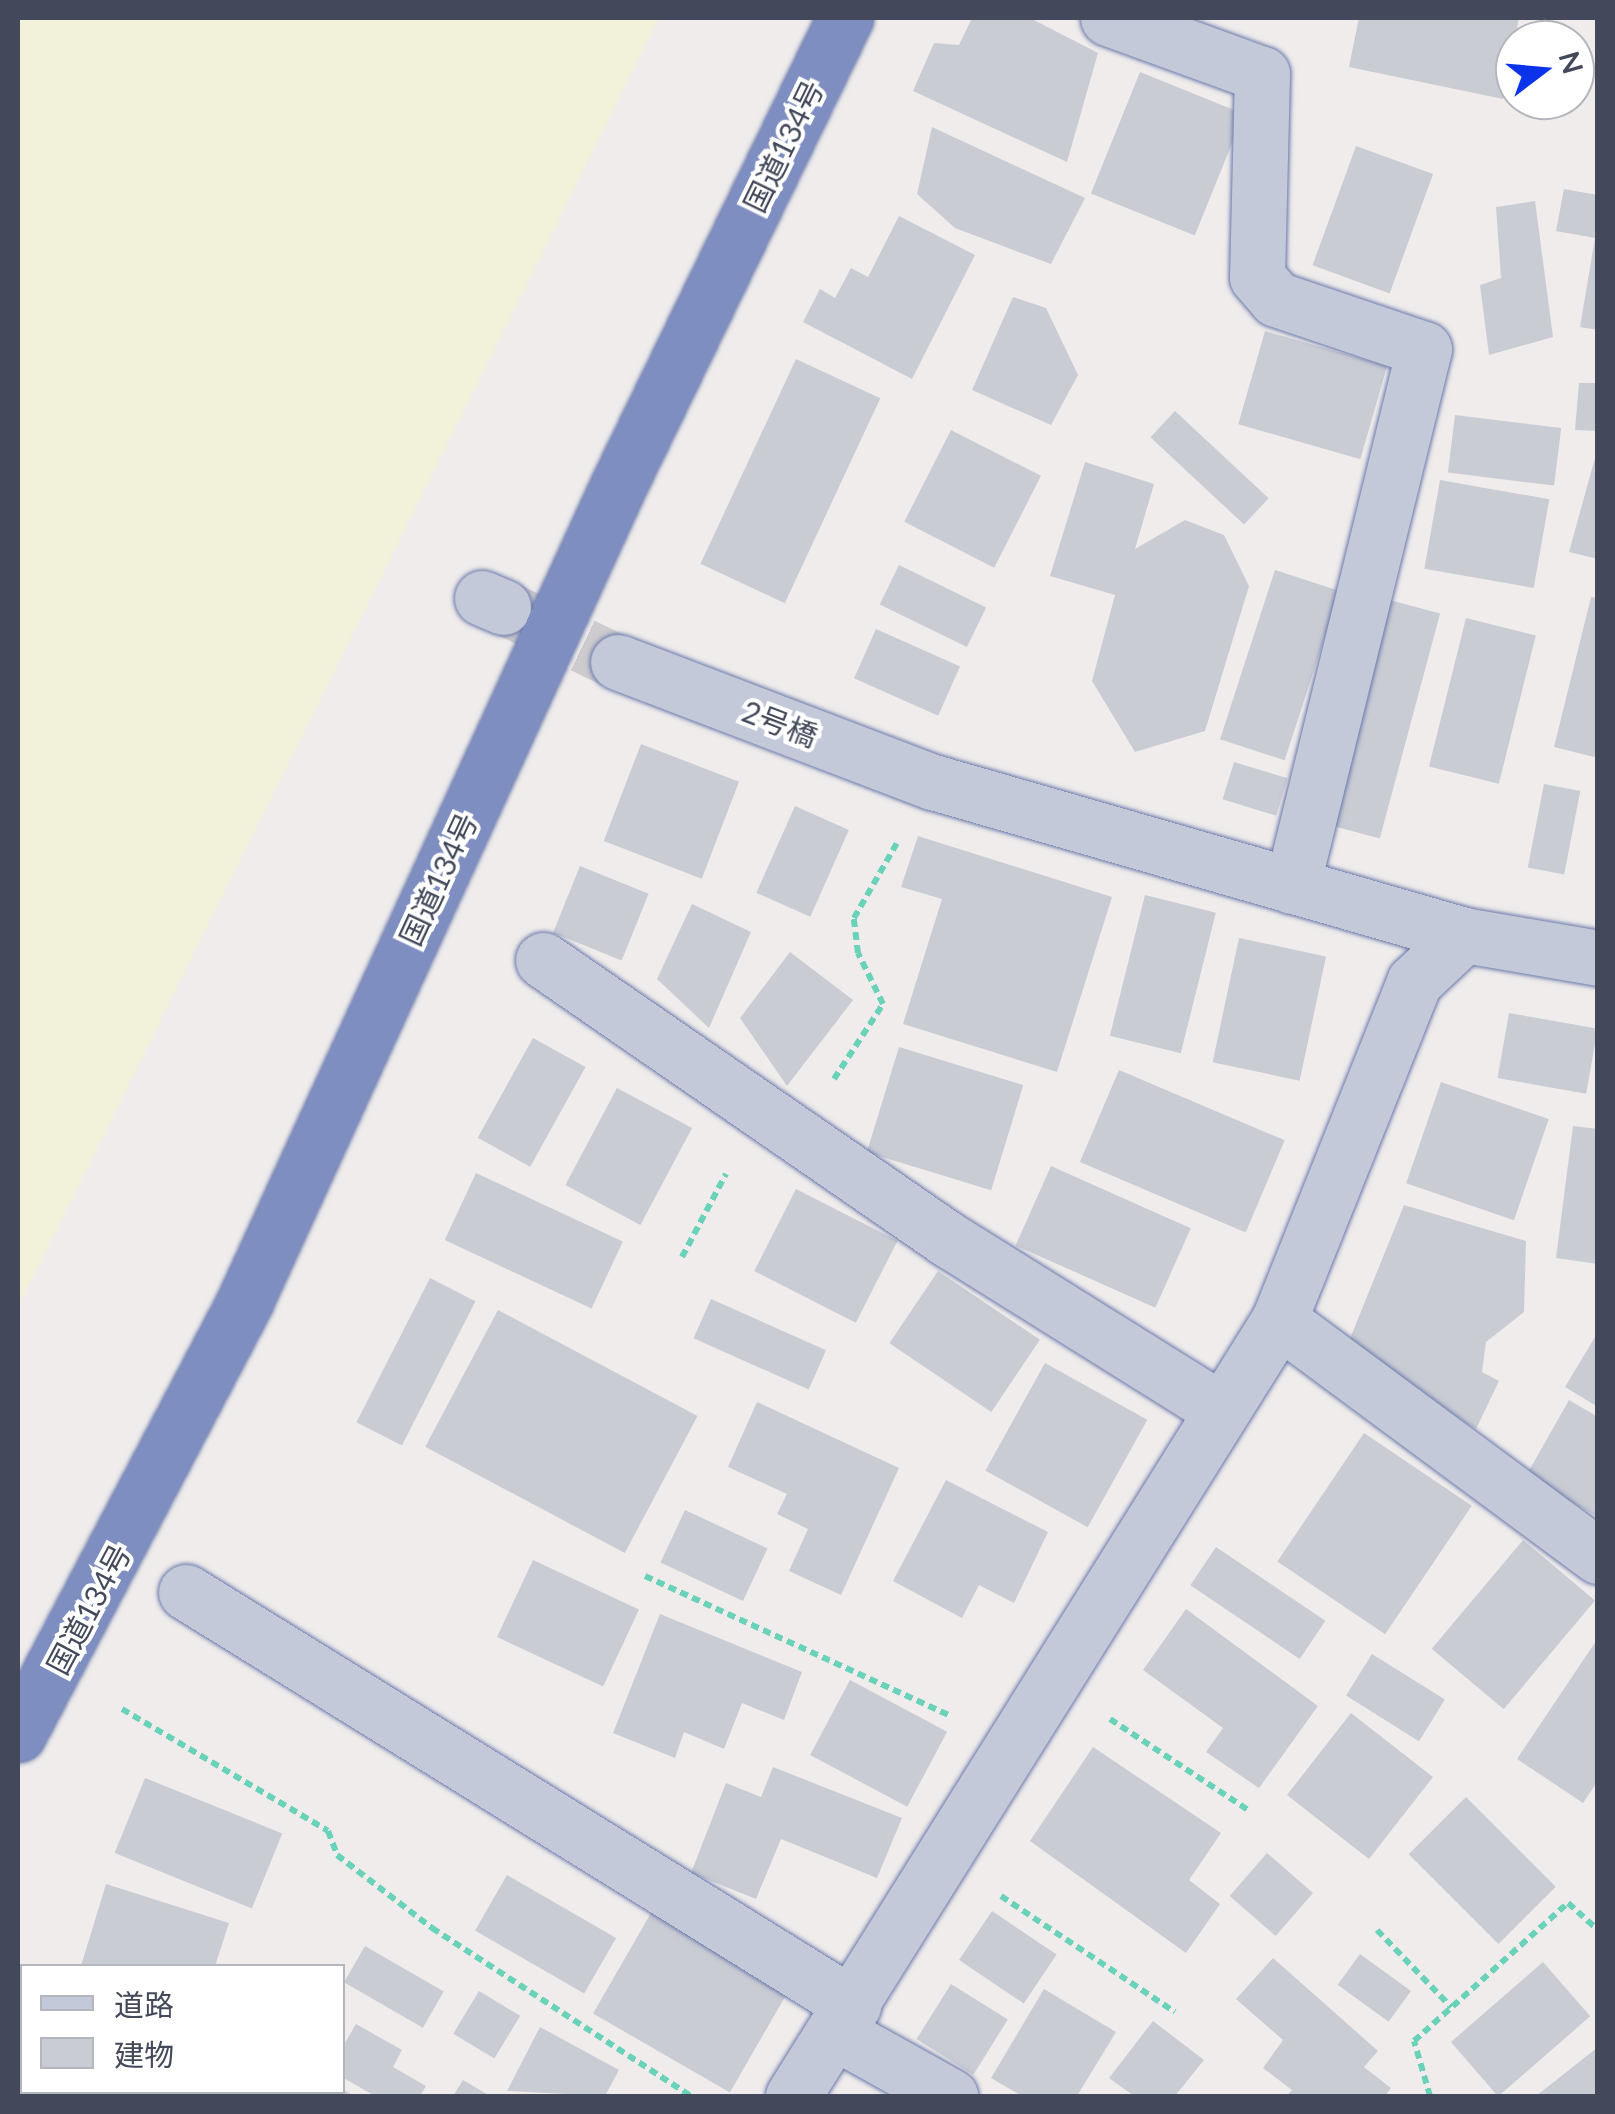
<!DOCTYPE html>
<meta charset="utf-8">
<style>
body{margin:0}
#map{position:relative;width:1615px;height:2114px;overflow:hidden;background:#efeceb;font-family:Lato,"Noto Sans JP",sans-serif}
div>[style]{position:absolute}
.sand>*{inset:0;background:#f2f1da}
.building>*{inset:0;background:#caccd4;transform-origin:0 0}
.minor-tunnel>*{height:55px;margin-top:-27.5px;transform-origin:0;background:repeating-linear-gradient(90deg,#cdcbce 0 55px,transparent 0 83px)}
.path>*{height:6px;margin-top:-3px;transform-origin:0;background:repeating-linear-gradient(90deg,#6ad2b9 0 8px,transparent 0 13px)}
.roads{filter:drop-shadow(0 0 2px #6a79ab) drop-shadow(0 0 2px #6a79ab)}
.minor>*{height:55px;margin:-27.5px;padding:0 27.5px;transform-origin:27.5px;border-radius:27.5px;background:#c3c9d8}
.highway>*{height:55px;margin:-27.5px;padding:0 27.5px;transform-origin:27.5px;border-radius:27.5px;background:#7f8ec0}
span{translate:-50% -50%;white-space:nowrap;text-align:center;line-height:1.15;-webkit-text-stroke:8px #fff;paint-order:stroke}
.street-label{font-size:30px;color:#43495a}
.frame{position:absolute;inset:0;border:20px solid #43495a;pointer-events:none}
.legend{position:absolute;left:20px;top:1964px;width:325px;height:130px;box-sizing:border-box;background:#fff;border:2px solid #b4b6bd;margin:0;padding:12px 18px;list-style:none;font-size:30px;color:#43495a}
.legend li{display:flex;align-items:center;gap:20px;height:50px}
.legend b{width:50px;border:2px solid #b4b6bd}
.north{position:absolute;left:1495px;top:20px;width:100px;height:100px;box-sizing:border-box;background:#fff;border:2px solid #b4b6bd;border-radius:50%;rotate:74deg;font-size:28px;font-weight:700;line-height:40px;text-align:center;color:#43495a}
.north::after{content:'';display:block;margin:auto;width:35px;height:45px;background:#0b34ea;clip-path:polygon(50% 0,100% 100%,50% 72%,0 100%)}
</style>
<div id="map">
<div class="sand">
<div style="clip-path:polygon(18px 18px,659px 18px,18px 1307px)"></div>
</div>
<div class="building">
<div style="clip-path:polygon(972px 18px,1030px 18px,1098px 53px,1067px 162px,913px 91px,934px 43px,959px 45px)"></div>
<div style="clip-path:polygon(1359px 18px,1519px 18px,1503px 99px,1349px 67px)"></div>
<div style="left:1140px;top:72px;width:112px;height:131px;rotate:22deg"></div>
<div style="clip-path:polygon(932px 127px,1085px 198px,1051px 264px,955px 228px,917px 194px)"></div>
<div style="left:1356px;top:146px;width:82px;height:127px;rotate:20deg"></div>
<div style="clip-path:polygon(1564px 189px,1598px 195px,1598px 330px,1580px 327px,1595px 238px,1556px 231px)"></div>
<div style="clip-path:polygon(1535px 201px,1553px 337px,1489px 355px,1480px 285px,1501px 278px,1496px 207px)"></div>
<div style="clip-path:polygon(899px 216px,975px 255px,912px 379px,803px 322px,820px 289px,835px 298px,851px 268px,868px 277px)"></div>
<div style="clip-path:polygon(1013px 297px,1046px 308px,1078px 375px,1051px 425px,972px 390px)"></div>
<div style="left:1265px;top:331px;width:127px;height:97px;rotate:16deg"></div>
<div style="left:796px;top:359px;width:93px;height:226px;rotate:25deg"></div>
<div style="clip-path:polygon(1579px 383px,1598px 383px,1598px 431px,1575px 430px)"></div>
<div style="left:1175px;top:411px;width:128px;height:36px;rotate:43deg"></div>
<div style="left:1455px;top:415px;width:107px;height:58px;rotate:7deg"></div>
<div style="left:951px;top:430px;width:101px;height:103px;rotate:27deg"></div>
<div style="clip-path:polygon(1596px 454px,1598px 454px,1598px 559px,1569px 552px)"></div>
<div style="clip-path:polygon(1085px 462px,1154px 484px,1135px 549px,1185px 520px,1224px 535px,1249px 586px,1205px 731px,1135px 752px,1092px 681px,1115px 595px,1050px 576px)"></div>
<div style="left:1440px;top:480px;width:111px;height:90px;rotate:10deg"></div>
<div style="left:899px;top:565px;width:97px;height:44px;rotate:26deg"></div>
<div style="left:1275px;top:570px;width:68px;height:178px;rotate:18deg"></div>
<div style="clip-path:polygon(1591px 597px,1598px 598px,1598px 758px,1554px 747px)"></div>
<div style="left:1386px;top:599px;width:56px;height:233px;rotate:15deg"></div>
<div style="left:1466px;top:618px;width:72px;height:153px;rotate:14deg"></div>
<div style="left:876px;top:629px;width:92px;height:54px;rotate:24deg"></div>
<div style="left:641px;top:744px;width:105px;height:104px;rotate:21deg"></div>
<div style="left:1234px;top:762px;width:56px;height:39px;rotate:17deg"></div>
<div style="left:1544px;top:784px;width:37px;height:85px;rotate:11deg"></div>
<div style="left:795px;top:806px;width:59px;height:95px;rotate:24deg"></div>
<div style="clip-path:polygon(918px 836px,1112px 897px,1057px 1072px,903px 1024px,942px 899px,901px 887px)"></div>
<div style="left:580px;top:866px;width:74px;height:72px;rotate:22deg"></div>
<div style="left:1145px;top:895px;width:73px;height:145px;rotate:14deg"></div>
<div style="clip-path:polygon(692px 904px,751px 932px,709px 1028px,657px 979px)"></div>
<div style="left:1239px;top:938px;width:89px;height:127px;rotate:12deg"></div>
<div style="clip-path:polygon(790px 952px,853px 1000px,787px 1086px,740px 1018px)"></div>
<div style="left:1509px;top:1013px;width:90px;height:66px;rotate:10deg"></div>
<div style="left:533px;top:1038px;width:60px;height:114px;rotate:29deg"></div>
<div style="left:899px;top:1047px;width:130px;height:110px;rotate:17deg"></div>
<div style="left:1119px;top:1070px;width:180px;height:100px;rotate:23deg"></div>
<div style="left:1441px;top:1082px;width:114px;height:107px;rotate:19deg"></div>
<div style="left:617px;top:1088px;width:85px;height:110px;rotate:28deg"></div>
<div style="clip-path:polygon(1573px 1126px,1598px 1129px,1598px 1264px,1556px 1258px)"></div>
<div style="left:1051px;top:1166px;width:153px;height:87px;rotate:24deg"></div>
<div style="left:476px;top:1173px;width:162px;height:74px;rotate:25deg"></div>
<div style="left:796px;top:1189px;width:114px;height:92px;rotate:27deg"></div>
<div style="clip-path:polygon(1404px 1205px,1526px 1241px,1524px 1312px,1486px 1342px,1482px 1372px,1499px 1381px,1476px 1429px,1345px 1351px)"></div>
<div style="left:938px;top:1271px;width:123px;height:87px;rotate:34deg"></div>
<div style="left:430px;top:1278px;width:51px;height:162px;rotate:27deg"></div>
<div style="left:711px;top:1299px;width:126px;height:43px;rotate:24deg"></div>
<div style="left:498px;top:1310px;width:226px;height:155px;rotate:28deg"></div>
<div style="clip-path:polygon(1598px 1332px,1598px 1407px,1565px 1387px)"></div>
<div style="left:1045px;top:1363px;width:117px;height:123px;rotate:29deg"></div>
<div style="clip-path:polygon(1569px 1400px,1598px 1417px,1598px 1517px,1526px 1476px)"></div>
<div style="clip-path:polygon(757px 1402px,899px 1468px,841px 1595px,789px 1571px,808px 1529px,777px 1514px,787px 1494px,728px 1467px)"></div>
<div style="left:1364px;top:1433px;width:130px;height:155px;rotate:34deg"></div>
<div style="clip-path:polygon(946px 1480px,1048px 1532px,1014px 1603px,979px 1585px,962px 1618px,893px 1581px)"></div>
<div style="left:685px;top:1510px;width:91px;height:58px;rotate:25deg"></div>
<div style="left:1523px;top:1540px;width:94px;height:142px;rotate:40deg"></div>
<div style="left:1216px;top:1547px;width:132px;height:46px;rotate:34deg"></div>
<div style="left:533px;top:1560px;width:117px;height:85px;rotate:25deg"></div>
<div style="clip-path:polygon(1186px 1609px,1318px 1706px,1259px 1788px,1206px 1752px,1223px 1728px,1143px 1670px)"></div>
<div style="clip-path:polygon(660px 1614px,802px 1672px,784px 1720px,742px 1703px,724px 1749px,684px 1732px,675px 1758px,613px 1733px)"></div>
<div style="clip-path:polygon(1598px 1638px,1598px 1781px,1583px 1803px,1517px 1759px)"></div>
<div style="left:1372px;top:1654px;width:86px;height:49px;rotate:32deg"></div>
<div style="left:850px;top:1680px;width:110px;height:85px;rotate:28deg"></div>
<div style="left:1351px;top:1713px;width:104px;height:104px;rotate:38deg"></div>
<div style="clip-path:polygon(1093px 1747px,1221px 1833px,1189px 1880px,1220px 1904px,1186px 1953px,1030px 1841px)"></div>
<div style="clip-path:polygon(773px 1767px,902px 1818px,877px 1878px,781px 1839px,756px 1899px,691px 1873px,726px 1783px,761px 1797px)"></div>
<div style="left:145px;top:1778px;width:148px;height:81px;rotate:22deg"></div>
<div style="left:1466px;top:1797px;width:127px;height:81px;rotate:45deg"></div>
<div style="left:1267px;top:1853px;width:61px;height:57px;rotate:41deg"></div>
<div style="left:507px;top:1875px;width:126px;height:64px;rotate:30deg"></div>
<div style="clip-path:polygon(106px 1884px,229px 1923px,215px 1966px,81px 1966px)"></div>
<div style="left:992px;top:1911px;width:78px;height:59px;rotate:34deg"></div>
<div style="left:651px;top:1913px;width:158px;height:116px;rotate:30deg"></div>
<div style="left:365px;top:1946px;width:91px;height:42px;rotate:30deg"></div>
<div style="left:1360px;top:1954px;width:63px;height:38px;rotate:36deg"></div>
<div style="clip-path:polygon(1273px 1958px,1378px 2051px,1364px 2067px,1391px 2088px,1385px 2096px,1286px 2096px,1292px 2090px,1263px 2068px,1283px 2040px,1236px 1999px)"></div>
<div style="left:1543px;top:1962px;width:72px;height:122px;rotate:49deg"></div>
<div style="left:951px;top:1984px;width:67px;height:65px;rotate:32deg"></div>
<div style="clip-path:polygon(1044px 1989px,1116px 2032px,1077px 2096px,1022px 2096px,991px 2078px)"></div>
<div style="left:479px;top:1991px;width:48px;height:50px;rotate:31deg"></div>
<div style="clip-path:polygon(1153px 2021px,1204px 2060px,1175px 2096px,1134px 2096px,1109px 2078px)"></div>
<div style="clip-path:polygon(356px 2024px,402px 2050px,393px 2067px,426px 2086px,420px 2096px,375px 2096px,342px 2077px,342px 2048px)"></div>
<div style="clip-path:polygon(540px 2027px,619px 2070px,605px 2096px,507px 2091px)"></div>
<div style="clip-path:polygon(1598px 2047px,1598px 2096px,1536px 2096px)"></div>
<div style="clip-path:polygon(463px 2080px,490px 2096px,453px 2096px)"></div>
<div style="clip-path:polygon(342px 2089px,355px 2096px,300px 2096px,303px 2092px)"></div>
<div style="clip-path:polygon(53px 2092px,174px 2092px,50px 2096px)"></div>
</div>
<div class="minor-tunnel">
<div style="left:508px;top:609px;width:122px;rotate:25.7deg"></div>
</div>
<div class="path">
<div style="left:834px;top:1079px;width:90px;rotate:-56.8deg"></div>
<div style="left:883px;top:1004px;width:57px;rotate:-116.1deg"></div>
<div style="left:858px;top:953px;width:35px;rotate:-97deg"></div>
<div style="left:854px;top:918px;width:86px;rotate:-60.2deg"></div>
<div style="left:682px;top:1257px;width:94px;rotate:-62.1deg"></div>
<div style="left:645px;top:1576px;width:334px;rotate:24.6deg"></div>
<div style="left:122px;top:1709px;width:239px;rotate:30.6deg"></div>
<div style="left:328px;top:1831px;width:26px;rotate:69deg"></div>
<div style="left:337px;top:1855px;width:120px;rotate:37.5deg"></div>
<div style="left:432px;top:1928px;width:309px;rotate:33deg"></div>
<div style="left:1110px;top:1719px;width:165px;rotate:33.4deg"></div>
<div style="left:1001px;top:1896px;width:209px;rotate:33.7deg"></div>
<div style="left:1377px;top:1930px;width:107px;rotate:46.1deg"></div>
<div style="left:1430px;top:2096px;width:57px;rotate:-106.2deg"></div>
<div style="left:1414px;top:2041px;width:207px;rotate:-41.9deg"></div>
<div style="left:1568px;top:1903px;width:40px;rotate:42deg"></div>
</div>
<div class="roads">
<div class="minor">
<div style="left:1108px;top:18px;width:164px;rotate:20deg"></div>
<div style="left:1262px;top:74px;width:203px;rotate:91.4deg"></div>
<div style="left:1257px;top:277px;width:29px;rotate:49deg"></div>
<div style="left:1276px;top:299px;width:156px;rotate:18.7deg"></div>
<div style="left:1424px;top:349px;width:553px;rotate:103.81deg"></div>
<div style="left:482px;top:598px;width:23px;rotate:23deg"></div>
<div style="left:618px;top:662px;width:337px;rotate:20.9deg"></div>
<div style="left:933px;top:782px;width:553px;rotate:16.07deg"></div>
<div style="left:543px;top:960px;width:493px;rotate:34.6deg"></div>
<div style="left:949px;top:1240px;width:319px;rotate:32deg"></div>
<div style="left:1279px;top:1320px;width:397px;rotate:36.5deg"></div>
<div style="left:186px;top:1592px;width:785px;rotate:31.77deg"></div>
<div style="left:835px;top:2032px;width:132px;rotate:29.1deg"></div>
<div style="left:793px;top:2096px;width:916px;rotate:-57.94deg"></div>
<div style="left:1279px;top:1320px;width:364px;rotate:-68.2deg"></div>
<div style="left:1414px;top:982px;width:69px;rotate:-43.2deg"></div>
<div style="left:1464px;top:935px;width:136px;rotate:9.7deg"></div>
</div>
<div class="highway">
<div style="left:18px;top:1734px;width:489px;rotate:-62.3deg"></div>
<div style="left:245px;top:1301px;width:901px;rotate:-65.4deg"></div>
<div style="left:620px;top:482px;width:516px;rotate:-64.13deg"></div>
</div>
</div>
<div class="street-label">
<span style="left:783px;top:146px;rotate:-64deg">国道134号</span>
<span style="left:780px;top:723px;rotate:21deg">2号橋</span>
<span style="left:438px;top:879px;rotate:-65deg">国道134号</span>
<span style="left:88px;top:1609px;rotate:-62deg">国道134号</span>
</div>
<div class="frame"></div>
<ul class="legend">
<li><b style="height:12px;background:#c3c9d8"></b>道路</li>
<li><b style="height:28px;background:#caccd4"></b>建物</li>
</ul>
<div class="north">N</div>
</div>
